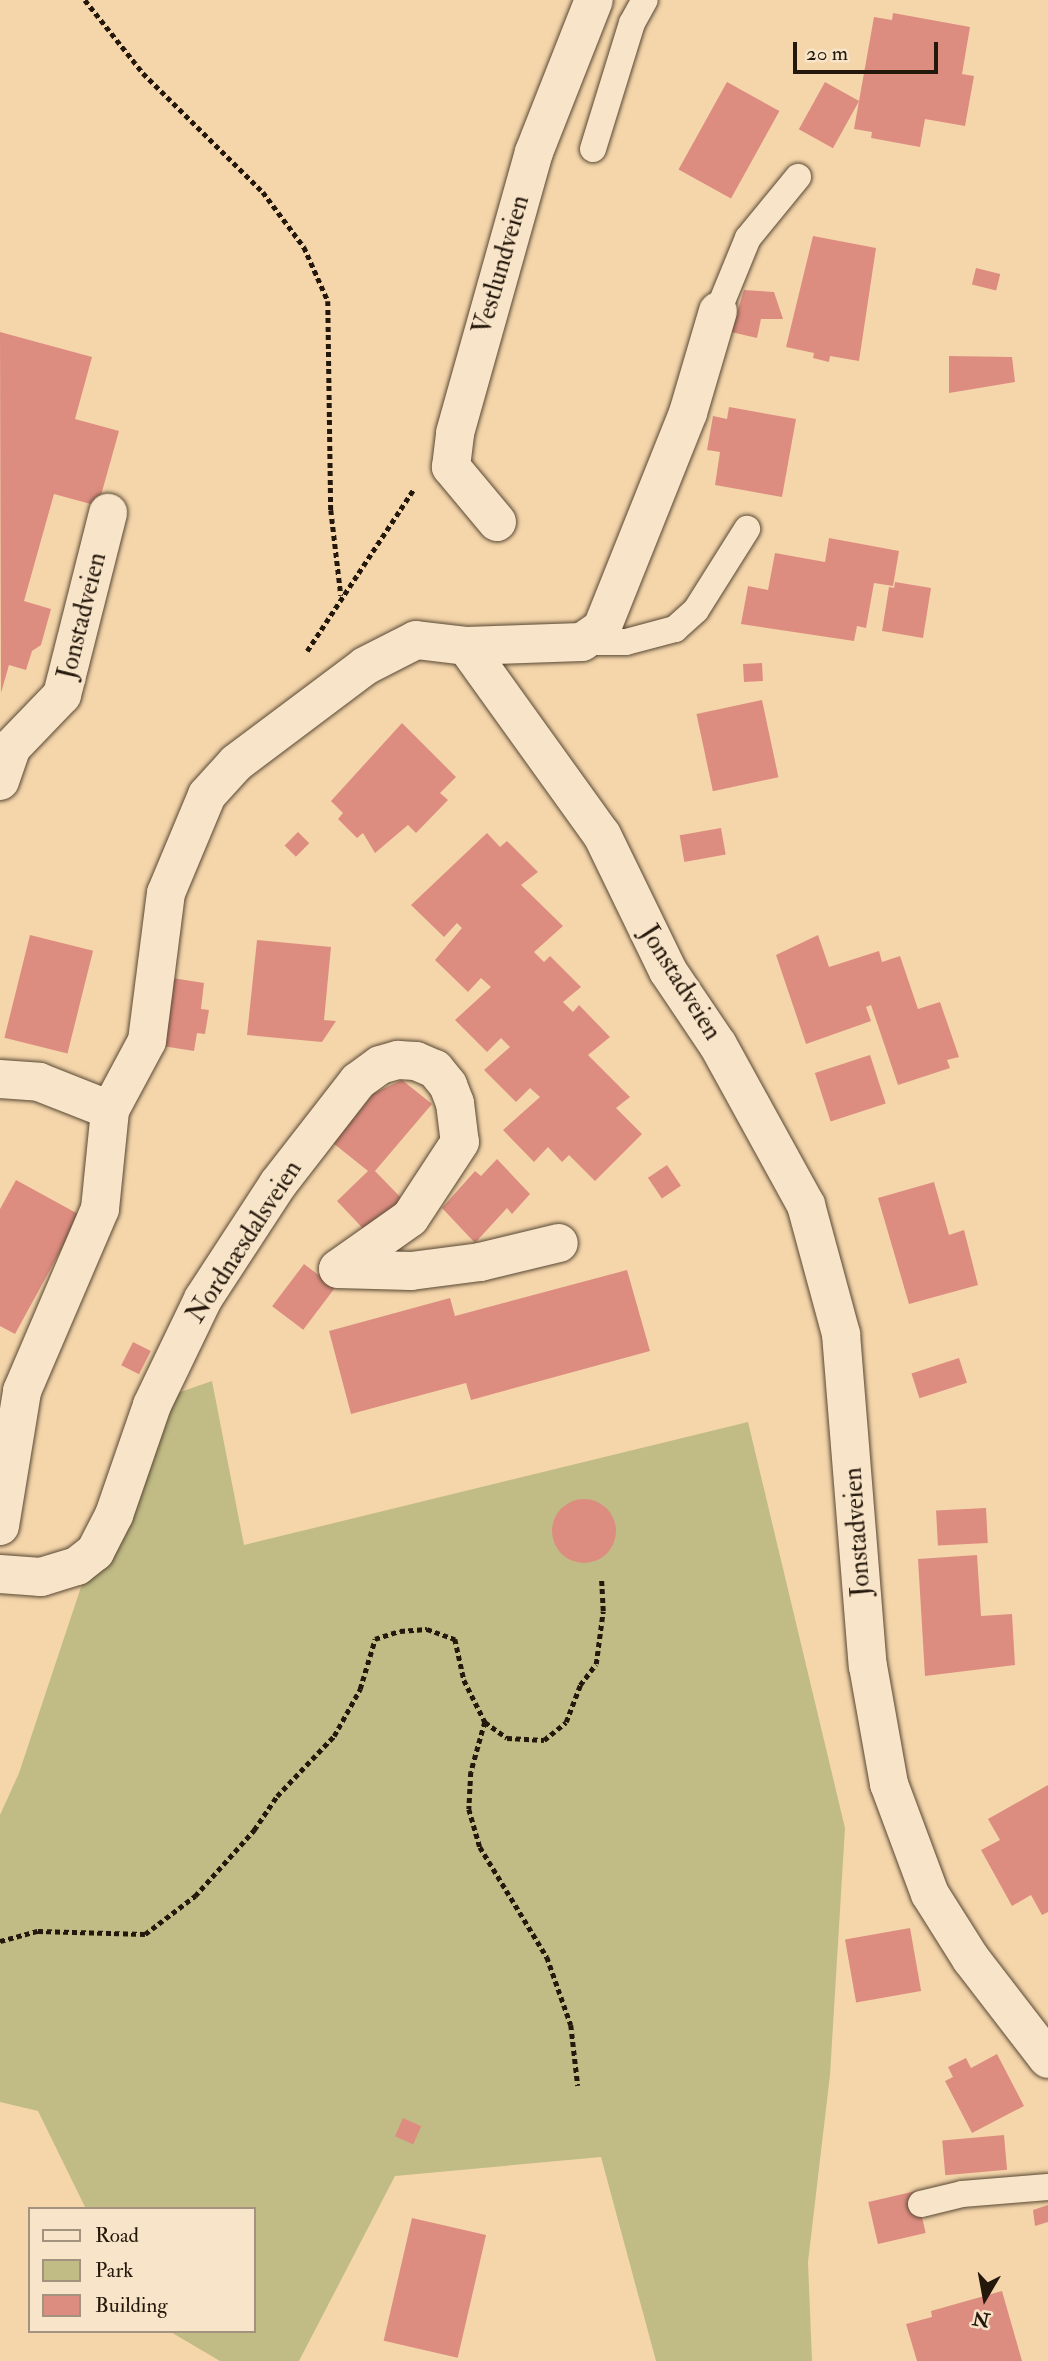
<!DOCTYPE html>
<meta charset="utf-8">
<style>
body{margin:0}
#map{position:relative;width:1048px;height:2361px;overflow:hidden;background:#f5d6ab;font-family:"IM FELL Double Pica",serif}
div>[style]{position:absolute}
.green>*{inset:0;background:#c1bc86}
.building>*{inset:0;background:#dd8d80;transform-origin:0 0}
.round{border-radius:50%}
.path>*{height:4.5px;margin-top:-2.25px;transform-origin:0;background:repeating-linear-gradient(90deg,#24180c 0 5px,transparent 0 8.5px)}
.roads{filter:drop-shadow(0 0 2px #584834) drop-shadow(0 0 2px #584834)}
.lane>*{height:26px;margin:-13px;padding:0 13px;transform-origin:13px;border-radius:13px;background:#f8e4c8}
.street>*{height:38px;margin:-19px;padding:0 19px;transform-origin:19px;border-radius:19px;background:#f8e4c8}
span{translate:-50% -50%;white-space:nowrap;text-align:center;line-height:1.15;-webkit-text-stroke:7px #f8e4c8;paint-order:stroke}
.street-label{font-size:26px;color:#24180c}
.legend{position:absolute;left:28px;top:2207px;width:228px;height:126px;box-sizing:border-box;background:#f8e4c8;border:2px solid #a3927d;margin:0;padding:9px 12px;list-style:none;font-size:21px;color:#24180c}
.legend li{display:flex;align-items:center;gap:14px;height:35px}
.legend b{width:35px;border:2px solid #a3927d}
.north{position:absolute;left:950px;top:2263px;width:70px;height:70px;-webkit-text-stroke:5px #f8e4c8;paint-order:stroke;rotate:190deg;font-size:19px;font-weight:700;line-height:28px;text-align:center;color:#24180c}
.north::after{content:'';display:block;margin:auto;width:24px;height:32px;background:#24180c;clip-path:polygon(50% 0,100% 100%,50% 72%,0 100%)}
.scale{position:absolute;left:793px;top:42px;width:145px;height:32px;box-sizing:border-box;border:4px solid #24180c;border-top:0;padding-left:9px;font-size:21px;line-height:24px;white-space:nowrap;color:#24180c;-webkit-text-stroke:5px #f8e4c8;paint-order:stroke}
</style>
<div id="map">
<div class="green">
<div style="clip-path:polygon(212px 1381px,244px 1545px,748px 1422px,845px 1828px,830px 2075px,808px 2262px,812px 2361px,656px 2361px,601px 2157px,395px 2176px,299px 2361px,220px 2361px,169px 2331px,254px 2331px,254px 2209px,86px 2209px,38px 2111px,0 2102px,0 1815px,19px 1773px,110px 1500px,166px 1397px)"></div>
</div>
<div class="building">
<div style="clip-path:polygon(893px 13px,970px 27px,962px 74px,974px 76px,965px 126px,925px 119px,920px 147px,871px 138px,872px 132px,854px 129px,874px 17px,892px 20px)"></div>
<div style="left:727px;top:82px;width:60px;height:100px;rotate:29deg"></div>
<div style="left:825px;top:82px;width:39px;height:54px;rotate:29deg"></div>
<div style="clip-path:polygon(813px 236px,876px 248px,859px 361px,830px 356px,829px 362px,813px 358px,814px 353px,786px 347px)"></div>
<div style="left:976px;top:268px;width:25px;height:17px;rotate:14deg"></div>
<div style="clip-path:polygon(744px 290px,774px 292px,783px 319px,761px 319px,757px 338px,731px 332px)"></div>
<div style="clip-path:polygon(0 332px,92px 357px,75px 419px,119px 431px,98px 506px,54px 494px,24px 601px,51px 609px,41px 645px,32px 651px,26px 670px,9px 665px,1px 693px)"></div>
<div style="clip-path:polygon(949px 356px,1012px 357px,1015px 382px,949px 393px)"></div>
<div style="clip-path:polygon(729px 407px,796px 419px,782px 497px,715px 485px,720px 452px,707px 450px,713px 416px,727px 419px)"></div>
<div style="clip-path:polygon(829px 538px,899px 551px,893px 586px,874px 583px,866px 628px,857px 626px,854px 641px,741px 624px,748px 586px,768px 590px,775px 553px,825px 562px)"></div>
<div style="clip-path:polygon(895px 582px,931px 588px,923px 638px,882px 631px,889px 587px,894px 588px)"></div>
<div style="left:762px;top:663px;width:18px;height:19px;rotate:87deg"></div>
<div style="left:762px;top:700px;width:79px;height:67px;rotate:78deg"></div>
<div style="clip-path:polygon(402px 723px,456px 777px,440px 793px,448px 800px,416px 833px,408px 825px,375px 853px,363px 833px,357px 838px,338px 819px,343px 813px,331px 801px)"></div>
<div style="left:721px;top:828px;width:27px;height:42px;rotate:80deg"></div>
<div style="left:298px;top:832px;width:16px;height:19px;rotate:45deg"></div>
<div style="clip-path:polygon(487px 833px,500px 847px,507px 841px,538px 872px,521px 885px,563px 926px,534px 952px,544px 962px,550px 956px,581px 987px,563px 1002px,573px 1012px,579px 1005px,610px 1037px,588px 1055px,630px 1097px,616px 1108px,642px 1134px,595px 1181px,569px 1155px,562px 1162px,548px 1147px,534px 1162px,503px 1130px,540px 1097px,530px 1088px,516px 1102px,484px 1070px,510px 1047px,501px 1038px,487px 1052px,455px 1020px,491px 987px,481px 978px,468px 992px,435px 960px,462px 928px,457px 923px,444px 937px,411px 905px)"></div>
<div style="left:30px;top:935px;width:65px;height:106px;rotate:14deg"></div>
<div style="clip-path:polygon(818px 935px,829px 967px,879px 951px,882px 962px,900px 956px,918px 1009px,940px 1002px,959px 1057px,947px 1060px,950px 1068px,898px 1085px,871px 1005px,866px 1007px,871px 1021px,806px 1044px,776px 955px)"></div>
<div style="clip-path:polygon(257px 940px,331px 947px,324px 1020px,336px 1021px,322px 1042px,247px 1035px)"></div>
<div style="clip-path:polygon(166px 977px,204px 983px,201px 1009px,209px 1010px,205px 1034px,197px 1033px,194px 1051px,156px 1045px)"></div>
<div style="left:870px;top:1055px;width:51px;height:58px;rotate:72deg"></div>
<div style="clip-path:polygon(402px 1080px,432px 1104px,375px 1171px,406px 1203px,371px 1237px,337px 1201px,368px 1171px,333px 1143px,374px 1093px)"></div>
<div style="clip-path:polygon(497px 1159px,530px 1194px,512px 1214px,507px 1208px,475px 1243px,442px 1208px,475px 1171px,481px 1176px)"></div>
<div style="left:667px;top:1165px;width:25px;height:23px;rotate:56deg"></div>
<div style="clip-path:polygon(16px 1180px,80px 1215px,15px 1334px,0 1326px,0 1209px)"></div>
<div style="clip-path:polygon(934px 1182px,949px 1235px,964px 1230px,978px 1285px,909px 1304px,878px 1198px)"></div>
<div style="left:304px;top:1264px;width:39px;height:53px;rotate:37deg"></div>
<div style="clip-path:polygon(627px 1270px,650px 1351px,471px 1400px,466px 1383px,351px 1414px,329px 1331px,450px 1298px,455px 1316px)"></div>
<div style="left:133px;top:1342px;width:20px;height:26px;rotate:27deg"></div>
<div style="left:959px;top:1358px;width:26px;height:50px;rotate:72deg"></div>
<div class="round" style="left:552px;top:1499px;width:64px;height:64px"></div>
<div style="left:986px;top:1508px;width:35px;height:50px;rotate:87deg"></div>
<div style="clip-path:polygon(977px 1555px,981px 1616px,1012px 1614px,1015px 1665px,925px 1676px,918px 1559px)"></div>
<div style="clip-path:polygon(1048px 1785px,1048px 1912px,1042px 1915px,1031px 1895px,1012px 1906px,981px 1850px,1000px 1840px,988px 1819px)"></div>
<div style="left:910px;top:1928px;width:64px;height:66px;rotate:80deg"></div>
<div style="clip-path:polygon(997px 2054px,1024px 2106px,972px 2133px,945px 2081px,953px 2077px,948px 2067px,966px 2058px,971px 2068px)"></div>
<div style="left:403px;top:2118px;width:20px;height:20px;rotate:24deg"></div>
<div style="left:1004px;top:2135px;width:35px;height:62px;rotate:85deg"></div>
<div style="left:916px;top:2191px;width:43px;height:49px;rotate:77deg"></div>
<div style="clip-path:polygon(1048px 2205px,1048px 2222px,1035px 2226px,1033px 2210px)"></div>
<div style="left:412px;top:2218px;width:76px;height:126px;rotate:13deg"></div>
<div style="clip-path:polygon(1002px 2291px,1022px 2361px,917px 2361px,906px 2324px,932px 2317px,931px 2311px)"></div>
</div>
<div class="path">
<div style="left:85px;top:0;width:93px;rotate:51.5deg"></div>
<div style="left:143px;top:73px;width:169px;rotate:44.8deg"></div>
<div style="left:263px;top:192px;width:69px;rotate:53.3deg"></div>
<div style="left:304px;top:247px;width:59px;rotate:66deg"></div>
<div style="left:328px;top:301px;width:209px;rotate:89.2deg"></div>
<div style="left:331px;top:510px;width:86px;rotate:83.3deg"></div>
<div style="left:307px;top:651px;width:194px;rotate:-56.6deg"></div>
<div style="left:485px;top:1722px;width:52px;rotate:105.6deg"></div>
<div style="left:471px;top:1772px;width:37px;rotate:93deg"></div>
<div style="left:469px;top:1809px;width:40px;rotate:74deg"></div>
<div style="left:480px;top:1847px;width:129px;rotate:58.7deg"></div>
<div style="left:547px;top:1957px;width:72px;rotate:70.6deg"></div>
<div style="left:571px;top:2025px;width:61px;rotate:83.5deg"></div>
<div style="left:0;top:1941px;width:39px;rotate:-15deg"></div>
<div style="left:38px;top:1931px;width:107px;rotate:1.6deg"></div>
<div style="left:145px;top:1934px;width:63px;rotate:-37.2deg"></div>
<div style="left:195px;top:1896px;width:89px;rotate:-48.2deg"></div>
<div style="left:254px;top:1830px;width:41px;rotate:-55.9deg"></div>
<div style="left:277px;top:1796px;width:83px;rotate:-46.5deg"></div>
<div style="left:334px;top:1736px;width:54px;rotate:-61deg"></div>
<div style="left:360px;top:1689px;width:52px;rotate:-73.3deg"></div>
<div style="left:375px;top:1639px;width:26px;rotate:-18deg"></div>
<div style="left:400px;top:1631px;width:27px;rotate:-4deg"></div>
<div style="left:427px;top:1629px;width:30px;rotate:20deg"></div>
<div style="left:455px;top:1639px;width:42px;rotate:77.6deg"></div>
<div style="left:464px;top:1680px;width:47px;rotate:63.4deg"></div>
<div style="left:485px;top:1722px;width:27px;rotate:36deg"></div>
<div style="left:507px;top:1738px;width:37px;rotate:3deg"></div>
<div style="left:544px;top:1740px;width:28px;rotate:-39deg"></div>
<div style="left:566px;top:1722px;width:40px;rotate:-69deg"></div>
<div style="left:580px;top:1685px;width:26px;rotate:-53deg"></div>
<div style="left:596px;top:1664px;width:53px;rotate:-82.5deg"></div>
<div style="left:603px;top:1611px;width:33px;rotate:-93deg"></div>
</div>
<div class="roads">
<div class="lane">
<div style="left:593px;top:149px;width:132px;rotate:-72.8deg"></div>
<div style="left:632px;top:23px;width:26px;rotate:-61deg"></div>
<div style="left:718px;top:311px;width:79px;rotate:-67.7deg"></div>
<div style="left:748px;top:238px;width:79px;rotate:-50.7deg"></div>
<div style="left:582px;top:642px;width:44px"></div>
<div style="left:626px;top:642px;width:51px;rotate:-14.9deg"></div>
<div style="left:675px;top:629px;width:28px;rotate:-42deg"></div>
<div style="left:696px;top:610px;width:96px;rotate:-57.8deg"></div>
<div style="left:921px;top:2204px;width:42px;rotate:-13.7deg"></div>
<div style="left:962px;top:2194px;width:86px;rotate:-4.7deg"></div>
</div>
<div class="street">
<div style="left:497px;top:522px;width:72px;rotate:-129.9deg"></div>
<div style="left:451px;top:467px;width:34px;rotate:-83deg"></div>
<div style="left:455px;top:433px;width:292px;rotate:-74.3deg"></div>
<div style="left:534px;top:152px;width:163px;rotate:-68.5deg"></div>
<div style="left:466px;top:646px;width:116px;rotate:-2deg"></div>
<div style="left:582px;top:642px;width:24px;rotate:-35deg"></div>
<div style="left:602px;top:628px;width:232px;rotate:-68.2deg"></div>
<div style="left:688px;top:413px;width:106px;rotate:-73.6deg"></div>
<div style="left:0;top:781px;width:36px;rotate:-71deg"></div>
<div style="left:12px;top:747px;width:72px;rotate:-46.1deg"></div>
<div style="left:62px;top:695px;width:188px;rotate:-75.8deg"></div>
<div style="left:0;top:1079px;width:39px;rotate:4deg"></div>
<div style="left:39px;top:1082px;width:76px;rotate:21.5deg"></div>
<div style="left:338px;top:1269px;width:73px;rotate:1.6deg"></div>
<div style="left:411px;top:1271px;width:70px;rotate:-7.4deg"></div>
<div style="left:480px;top:1262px;width:81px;rotate:-13.5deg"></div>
<div style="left:0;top:1526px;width:137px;rotate:-80.7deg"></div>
<div style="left:22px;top:1391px;width:198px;rotate:-66.8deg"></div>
<div style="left:100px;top:1209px;width:100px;rotate:-84.2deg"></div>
<div style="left:110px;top:1110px;width:78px;rotate:-61.8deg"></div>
<div style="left:147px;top:1041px;width:149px;rotate:-82.7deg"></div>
<div style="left:166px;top:893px;width:106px;rotate:-67.3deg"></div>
<div style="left:207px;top:795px;width:43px;rotate:-47.8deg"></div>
<div style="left:236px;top:763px;width:161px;rotate:-36.9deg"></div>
<div style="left:365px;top:666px;width:57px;rotate:-27deg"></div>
<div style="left:416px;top:640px;width:50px;rotate:6.8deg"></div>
<div style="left:466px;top:646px;width:233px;rotate:54.3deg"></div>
<div style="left:602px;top:835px;width:151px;rotate:64.1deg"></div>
<div style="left:668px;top:971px;width:89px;rotate:56deg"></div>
<div style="left:718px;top:1045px;width:183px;rotate:61.2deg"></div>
<div style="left:806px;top:1205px;width:134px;rotate:74.8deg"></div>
<div style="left:841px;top:1334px;width:333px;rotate:85.4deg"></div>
<div style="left:868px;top:1666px;width:120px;rotate:79.9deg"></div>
<div style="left:889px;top:1784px;width:117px;rotate:69.6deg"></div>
<div style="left:930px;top:1894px;width:77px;rotate:57.8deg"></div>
<div style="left:971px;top:1959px;width:126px;rotate:52.4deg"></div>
<div style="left:0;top:1574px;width:41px;rotate:4.2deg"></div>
<div style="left:41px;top:1577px;width:38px;rotate:-17deg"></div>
<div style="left:77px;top:1566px;width:23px;rotate:-38deg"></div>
<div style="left:95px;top:1552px;width:42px;rotate:-62.8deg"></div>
<div style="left:114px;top:1515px;width:116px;rotate:-70.9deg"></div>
<div style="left:152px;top:1405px;width:118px;rotate:-64.3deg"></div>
<div style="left:203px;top:1299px;width:137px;rotate:-56.9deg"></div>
<div style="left:278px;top:1184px;width:130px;rotate:-52.2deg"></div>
<div style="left:358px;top:1081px;width:27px;rotate:-36deg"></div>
<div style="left:380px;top:1065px;width:19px;rotate:-16deg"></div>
<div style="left:398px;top:1060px;width:18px;rotate:3deg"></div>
<div style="left:416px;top:1061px;width:21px;rotate:23deg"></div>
<div style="left:435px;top:1069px;width:21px;rotate:51deg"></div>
<div style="left:448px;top:1085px;width:19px;rotate:69deg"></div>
<div style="left:455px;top:1103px;width:39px;rotate:83deg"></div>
<div style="left:460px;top:1142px;width:91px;rotate:123.3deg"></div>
<div style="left:410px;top:1218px;width:88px;rotate:144.7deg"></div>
</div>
</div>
<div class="street-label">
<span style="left:502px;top:265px;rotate:-74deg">Vestlundveien</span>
<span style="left:83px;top:616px;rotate:-76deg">Jonstadveien</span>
<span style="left:680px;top:983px;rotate:58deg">Jonstadveien</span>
<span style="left:245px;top:1242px;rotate:-57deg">Nordnæsdalsveien</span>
<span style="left:858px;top:1532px;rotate:-94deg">Jonstadveien</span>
</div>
<ul class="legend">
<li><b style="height:9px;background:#f8e4c8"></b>Road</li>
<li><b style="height:19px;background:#c1bc86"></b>Park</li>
<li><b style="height:19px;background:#dd8d80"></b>Building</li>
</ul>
<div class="north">N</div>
<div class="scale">20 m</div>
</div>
